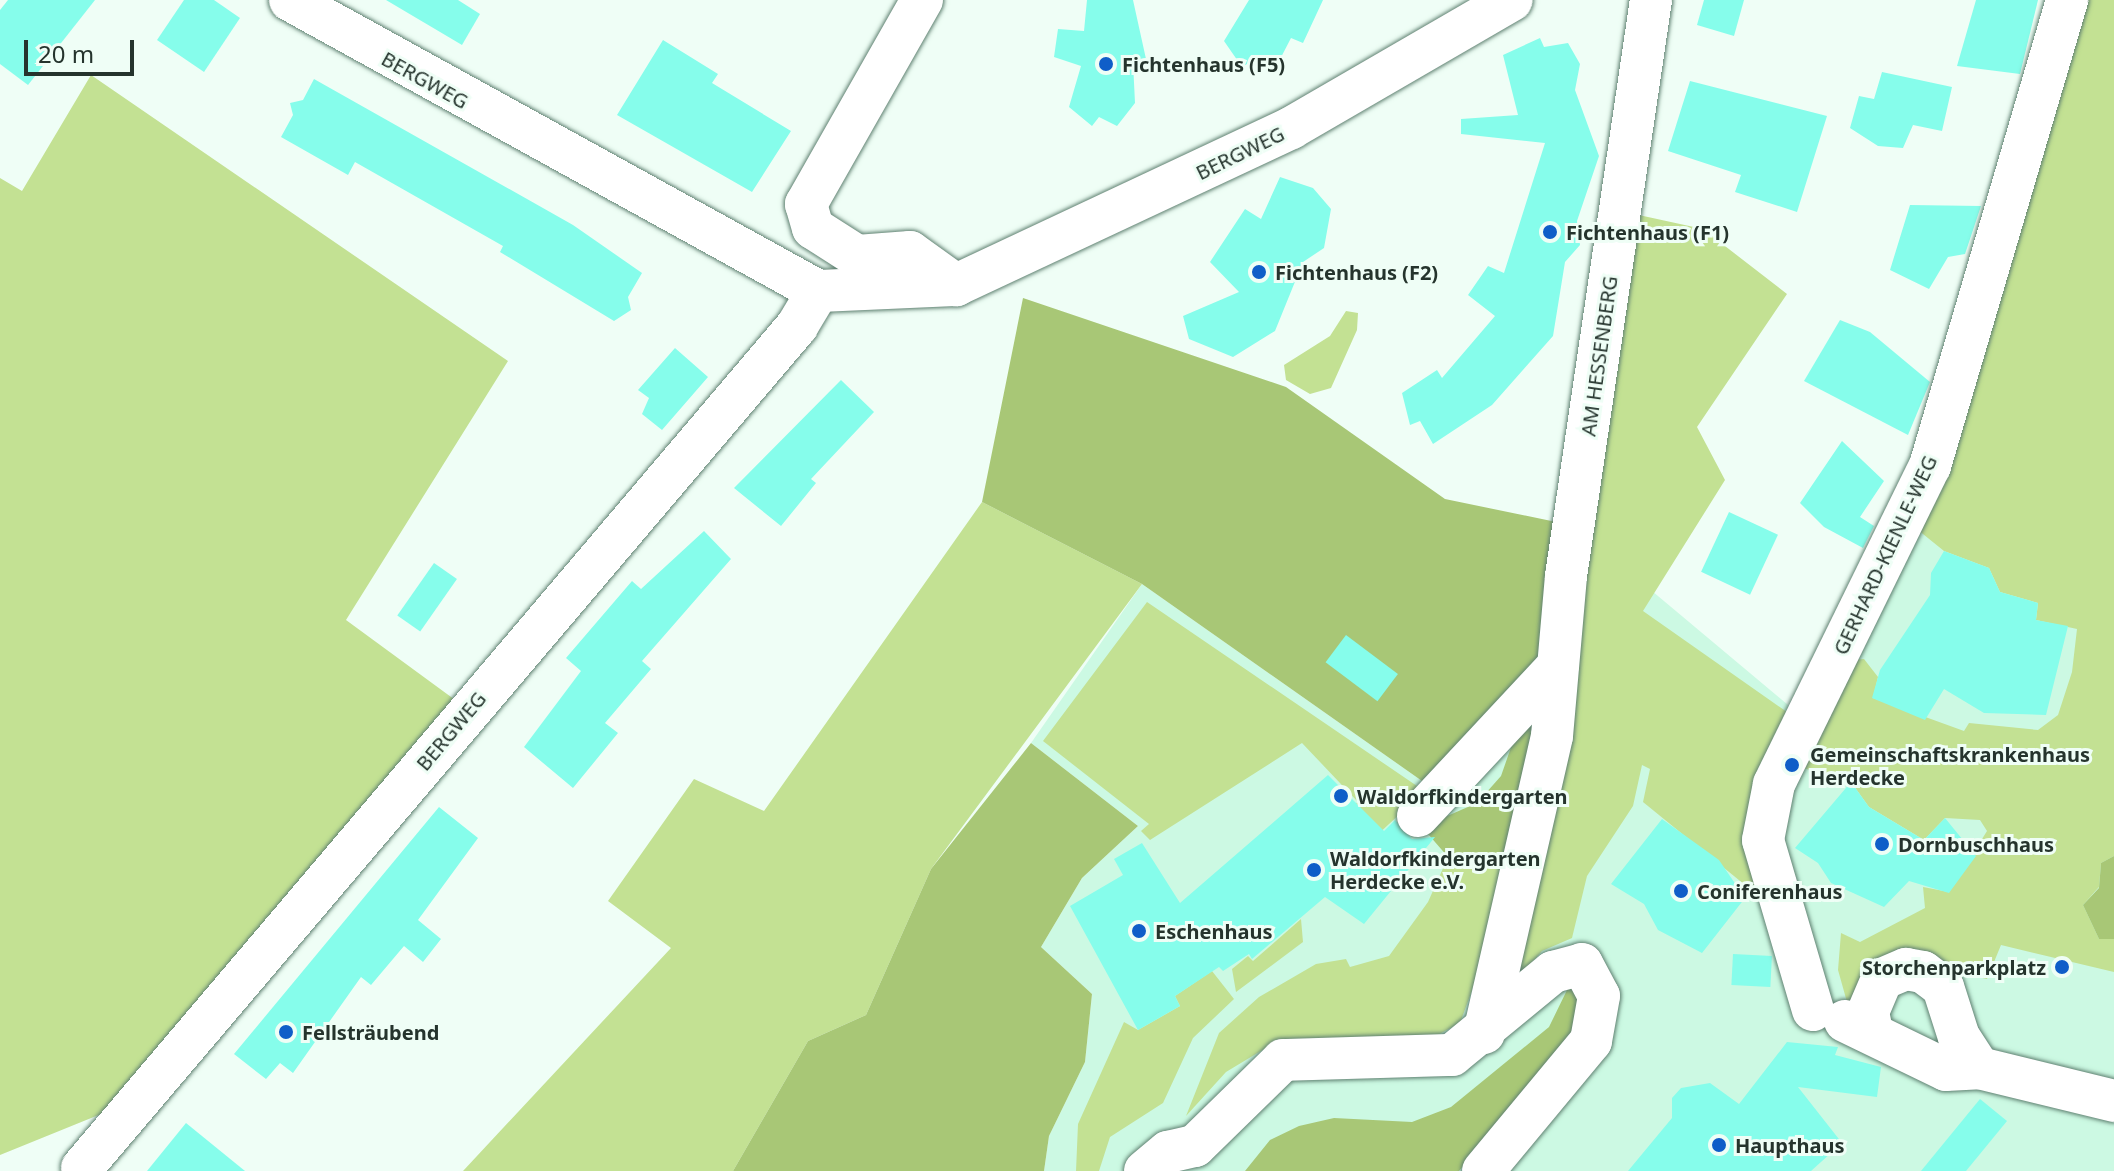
<!DOCTYPE html>
<meta charset="utf-8">
<style>
body{margin:0}
#map{position:relative;width:2114px;height:1171px;overflow:hidden;background:#effef6;font-family:"Noto Sans",sans-serif}
div>[style]{position:absolute}
.built>*{inset:0;background:#ccf9e3}
.green>*{inset:0;background:#c3e193}
.forest>*{inset:0;background:#a8c776}
.building>*{inset:0;background:#86fdeb;transform-origin:0 0}
.roads{filter:drop-shadow(0 0 2px #5f8171) drop-shadow(0 0 2px #5f8171)}
.street>*{height:42px;margin:-21px;padding:0 21px;transform-origin:21px;border-radius:21px;background:#fff}
.dots>*{width:22px;height:22px;translate:-50% -50%;box-sizing:border-box;border:4px solid #effef6;border-radius:50%}
span{translate:-50% -50%;white-space:nowrap;text-align:center;line-height:1.15;-webkit-text-stroke:6px #effef6;paint-order:stroke}
.poi-label{font-size:20px;color:#25342d;font-weight:700}
.left{translate:0 -50%;text-align:left}
.right{translate:-100% -50%;text-align:right}
.street-label{font-size:20px;color:#25342d}
.scale{position:absolute;left:24px;top:40px;width:110px;height:36px;box-sizing:border-box;border:4px solid #25342d;border-top:0;padding-left:10px;font-size:24px;line-height:28px;white-space:nowrap;color:#25342d;-webkit-text-stroke:6px #effef6;paint-order:stroke}
</style>
<div id="map">
<div class="built">
<div style="clip-path:polygon(2114px 448px,2114px 1171px,1044px 1171px,1049px 1136px,1085px 1062px,1092px 994px,1041px 947px,1082px 878px,1138px 826px,1031px 743px,1142px 584px,1432px 788px,1584px 534px,1794px 710px,1942px 472px)"></div>
</div>
<div class="green">
<div style="clip-path:polygon(2086px 0,2114px 0,2114px 856px,2101px 863px,2099px 887px,2083px 905px,2099px 939px,2114px 939px,2114px 972px,2001px 945px,1987px 979px,1950px 971px,1847px 1002px,1838px 970px,1841px 933px,1860px 942px,1925px 908px,1923px 887px,1949px 892px,1987px 831px,1980px 820px,1945px 818px,1924px 840px,1869px 807px,1851px 782px,1803px 768px,1851px 660px,1864px 659px,1878px 677px,1873px 698px,1964px 731px,1969px 723px,2038px 730px,2058px 715px,2072px 672px,2077px 629px,2036px 620px,2038px 603px,2000px 592px,1989px 568px,1944px 551px,1918px 530px)"></div>
<div style="clip-path:polygon(91px 75px,508px 361px,346px 620px,462px 705px,106px 1112px,0 1155px,0 178px,22px 191px)"></div>
<div style="clip-path:polygon(1625px 212px,1703px 229px,1787px 294px,1697px 427px,1725px 480px,1643px 611px,1794px 717px,1761px 898px,1643px 802px,1650px 769px,1642px 765px,1633px 806px,1587px 876px,1572px 938px,1542px 951px,1516px 980px)"></div>
<div style="clip-path:polygon(1346px 311px,1358px 313px,1357px 330px,1331px 388px,1310px 394px,1286px 380px,1284px 365px,1330px 336px)"></div>
<div style="clip-path:polygon(982px 502px,1142px 584px,931px 869px,866px 1015px,808px 1041px,733px 1171px,463px 1171px,671px 948px,608px 901px,694px 779px,764px 811px)"></div>
<div style="clip-path:polygon(1147px 602px,1417px 786px,1402px 812px,1375px 837px,1350px 809px,1358px 802px,1302px 743px,1150px 840px,1141px 831px,1149px 824px,1043px 741px)"></div>
<div style="clip-path:polygon(1448px 857px,1515px 874px,1460px 1023px,1430px 1039px,1279px 1040px,1226px 1072px,1186px 1116px,1219px 1033px,1259px 997px,1316px 964px,1346px 959px,1350px 967px,1389px 956px,1428px 902px)"></div>
<div style="clip-path:polygon(1301px 919px,1303px 942px,1236px 992px,1232px 969px,1248px 956px,1253px 961px)"></div>
<div style="clip-path:polygon(1212px 971px,1234px 999px,1193px 1038px,1163px 1103px,1110px 1137px,1099px 1171px,1076px 1171px,1078px 1124px,1124px 1022px,1138px 1030px,1180px 1006px,1175px 996px)"></div>
</div>
<div class="forest">
<div style="clip-path:polygon(1023px 298px,1286px 387px,1445px 499px,1561px 523px,1545px 666px,1432px 788px,1142px 584px,982px 502px)"></div>
<div style="clip-path:polygon(1539px 705px,1515px 874px,1448px 857px,1422px 827px,1477px 803px,1501px 776px,1523px 713px)"></div>
<div style="clip-path:polygon(1031px 743px,1138px 826px,1082px 878px,1041px 947px,1092px 994px,1085px 1062px,1049px 1136px,1044px 1171px,733px 1171px,808px 1041px,866px 1015px,931px 869px)"></div>
<div style="clip-path:polygon(2114px 856px,2114px 939px,2099px 939px,2083px 905px,2099px 888px,2101px 863px)"></div>
<div style="clip-path:polygon(1568px 988px,1578px 988px,1577px 1030px,1459px 1171px,1245px 1171px,1270px 1140px,1299px 1126px,1334px 1118px,1412px 1122px,1451px 1107px,1549px 1027px)"></div>
</div>
<div class="building">
<div style="clip-path:polygon(8px 0,95px 0,28px 85px,0 64px,0 10px)"></div>
<div style="clip-path:polygon(184px 0,214px 0,240px 18px,204px 72px,157px 40px)"></div>
<div style="clip-path:polygon(386px 0,458px 0,480px 14px,462px 45px)"></div>
<div style="clip-path:polygon(1087px 0,1133px 0,1146px 59px,1133px 62px,1135px 103px,1117px 126px,1099px 117px,1092px 126px,1069px 107px,1081px 66px,1054px 57px,1058px 29px,1084px 31px)"></div>
<div style="clip-path:polygon(1249px 0,1323px 0,1303px 43px,1291px 38px,1276px 67px,1257px 58px,1242px 67px,1224px 41px)"></div>
<div style="clip-path:polygon(1704px 0,1744px 0,1734px 36px,1697px 25px)"></div>
<div style="clip-path:polygon(1976px 0,2038px 0,2020px 74px,1957px 66px)"></div>
<div style="clip-path:polygon(1540px 38px,1544px 47px,1568px 43px,1580px 64px,1575px 90px,1599px 156px,1577px 221px,1580px 245px,1565px 262px,1553px 336px,1492px 405px,1433px 444px,1420px 421px,1410px 425px,1402px 393px,1437px 370px,1442px 378px,1495px 316px,1468px 295px,1488px 266px,1504px 273px,1545px 143px,1461px 134px,1461px 119px,1518px 115px,1503px 55px)"></div>
<div style="clip-path:polygon(663px 40px,718px 74px,712px 83px,791px 131px,752px 192px,617px 115px)"></div>
<div style="clip-path:polygon(1882px 72px,1952px 87px,1942px 131px,1913px 125px,1903px 148px,1878px 146px,1850px 128px,1859px 96px,1874px 99px)"></div>
<div style="clip-path:polygon(314px 79px,573px 225px,642px 273px,628px 297px,631px 310px,614px 321px,500px 252px,503px 246px,355px 162px,348px 175px,281px 137px,293px 115px,290px 103px,303px 100px)"></div>
<div style="clip-path:polygon(1690px 81px,1827px 116px,1797px 212px,1735px 192px,1741px 175px,1668px 151px)"></div>
<div style="clip-path:polygon(1280px 177px,1313px 188px,1331px 209px,1324px 248px,1303px 262px,1275px 331px,1233px 357px,1189px 339px,1183px 316px,1239px 292px,1210px 262px,1245px 209px,1261px 219px)"></div>
<div style="clip-path:polygon(1910px 205px,1981px 206px,1965px 254px,1948px 257px,1929px 289px,1890px 270px)"></div>
<div style="clip-path:polygon(1840px 320px,1870px 332px,1930px 382px,1908px 435px,1804px 381px)"></div>
<div style="clip-path:polygon(675px 348px,708px 377px,662px 430px,642px 414px,649px 398px,638px 390px)"></div>
<div style="clip-path:polygon(841px 380px,874px 412px,811px 479px,816px 483px,781px 526px,734px 488px)"></div>
<div style="clip-path:polygon(1842px 441px,1884px 481px,1860px 517px,1874px 526px,1863px 548px,1824px 527px,1800px 503px)"></div>
<div style="left:1729px;top:512px;width:54px;height:66px;rotate:25deg"></div>
<div style="clip-path:polygon(704px 531px,731px 559px,642px 661px,651px 669px,605px 723px,618px 733px,573px 788px,524px 747px,581px 671px,566px 658px,632px 581px,641px 589px)"></div>
<div style="clip-path:polygon(1944px 551px,1989px 568px,2000px 592px,2038px 603px,2036px 620px,2068px 626px,2046px 715px,1984px 713px,1944px 689px,1925px 720px,1872px 698px,1880px 670px,1930px 595px,1931px 573px)"></div>
<div style="left:434px;top:563px;width:28px;height:64px;rotate:35deg"></div>
<div style="left:1346px;top:635px;width:65px;height:34px;rotate:37deg"></div>
<div style="clip-path:polygon(1328px 775px,1384px 831px,1395px 820px,1412px 839px,1435px 837px,1364px 924px,1325px 897px,1252px 959px,1249px 954px,1223px 971px,1219px 967px,1175px 996px,1180px 1006px,1138px 1030px,1070px 906px,1123px 875px,1114px 859px,1142px 843px,1180px 903px)"></div>
<div style="clip-path:polygon(1851px 782px,1869px 807px,1924px 840px,1945px 818px,1976px 856px,1949px 893px,1909px 881px,1884px 907px,1831px 883px,1818px 863px,1795px 848px)"></div>
<div style="clip-path:polygon(439px 807px,478px 838px,418px 920px,441px 939px,423px 962px,404px 946px,371px 985px,361px 977px,293px 1073px,280px 1063px,266px 1079px,234px 1054px)"></div>
<div style="clip-path:polygon(1662px 819px,1719px 860px,1745px 898px,1702px 953px,1658px 930px,1644px 904px,1611px 884px)"></div>
<div style="left:1733px;top:954px;width:39px;height:31px;rotate:3deg"></div>
<div style="clip-path:polygon(1787px 1042px,1838px 1047px,1835px 1055px,1881px 1067px,1877px 1097px,1798px 1087px,1842px 1143px,1811px 1171px,1628px 1171px,1672px 1118px,1672px 1098px,1681px 1088px,1710px 1083px,1739px 1104px)"></div>
<div style="clip-path:polygon(1980px 1099px,2007px 1121px,1966px 1171px,1921px 1171px)"></div>
<div style="clip-path:polygon(186px 1123px,245px 1171px,147px 1171px)"></div>
</div>
<div class="roads">
<div class="street">
<div style="left:290px;top:0;width:603px;rotate:28.86deg"></div>
<div style="left:818px;top:291px;width:138px;rotate:-2.5deg"></div>
<div style="left:956px;top:285px;width:370px;rotate:-25.1deg"></div>
<div style="left:1291px;top:128px;width:255px;rotate:-30.1deg"></div>
<div style="left:922px;top:0;width:235px;rotate:119.6deg"></div>
<div style="left:806px;top:204px;width:25px;rotate:74deg"></div>
<div style="left:813px;top:228px;width:52px;rotate:32.5deg"></div>
<div style="left:857px;top:256px;width:53px;rotate:-4.3deg"></div>
<div style="left:910px;top:252px;width:57px;rotate:35.7deg"></div>
<div style="left:1418px;top:816px;width:205px;rotate:-47deg"></div>
<div style="left:1813px;top:1010px;width:177px;rotate:-106.4deg"></div>
<div style="left:1763px;top:840px;width:57px;rotate:-78.9deg"></div>
<div style="left:1774px;top:784px;width:354px;rotate:-63.9deg"></div>
<div style="left:1930px;top:466px;width:486px;rotate:-73.6deg"></div>
<div style="left:1845px;top:1021px;width:112px;rotate:25.9deg"></div>
<div style="left:1946px;top:1070px;width:33px;rotate:-3deg"></div>
<div style="left:1872px;top:1031px;width:19px;rotate:-102deg"></div>
<div style="left:1868px;top:1012px;width:36px;rotate:-67deg"></div>
<div style="left:1882px;top:979px;width:26px;rotate:-23deg"></div>
<div style="left:1906px;top:969px;width:17px;rotate:10deg"></div>
<div style="left:1923px;top:972px;width:25px;rotate:37deg"></div>
<div style="left:1943px;top:987px;width:52px;rotate:72.3deg"></div>
<div style="left:1959px;top:1037px;width:37px;rotate:57deg"></div>
<div style="left:1979px;top:1068px;width:139px;rotate:13.7deg"></div>
<div style="left:1484px;top:1033px;width:305px;rotate:-77.1deg"></div>
<div style="left:1552px;top:736px;width:161px;rotate:-85deg"></div>
<div style="left:1566px;top:576px;width:582px;rotate:-81.61deg"></div>
<div style="left:82px;top:1168px;width:1105px;rotate:-49.66deg"></div>
<div style="left:797px;top:326px;width:41px;rotate:-59deg"></div>
<div style="left:1145px;top:1171px;width:30px;rotate:-40deg"></div>
<div style="left:1168px;top:1152px;width:28px;rotate:-13deg"></div>
<div style="left:1195px;top:1146px;width:123px;rotate:-44.3deg"></div>
<div style="left:1283px;top:1060px;width:169px;rotate:-1.7deg"></div>
<div style="left:1452px;top:1055px;width:131px;rotate:-39.4deg"></div>
<div style="left:1553px;top:972px;width:30px;rotate:-15deg"></div>
<div style="left:1582px;top:964px;width:36px;rotate:62deg"></div>
<div style="left:1599px;top:996px;width:46px;rotate:100.1deg"></div>
<div style="left:1591px;top:1041px;width:169px;rotate:129.7deg"></div>
</div>
</div>
<div class="dots">
<div style="left:1106px;top:64px;background:#0f5ec8"></div>
<div style="left:1550px;top:232px;background:#0f5ec8"></div>
<div style="left:1259px;top:272px;background:#0f5ec8"></div>
<div style="left:1792px;top:765px;background:#0f5ec8"></div>
<div style="left:1341px;top:796px;background:#0f5ec8"></div>
<div style="left:1882px;top:844px;background:#0f5ec8"></div>
<div style="left:1314px;top:870px;background:#0f5ec8"></div>
<div style="left:1681px;top:891px;background:#0f5ec8"></div>
<div style="left:1139px;top:931px;background:#0f5ec8"></div>
<div style="left:2062px;top:967px;background:#0f5ec8"></div>
<div style="left:286px;top:1032px;background:#0f5ec8"></div>
<div style="left:1719px;top:1145px;background:#0f5ec8"></div>
</div>
<div class="poi-label">
<span class="left" style="left:1122px;top:64px">Fichtenhaus (F5)</span>
<span class="left" style="left:1566px;top:232px">Fichtenhaus (F1)</span>
<span class="left" style="left:1275px;top:272px">Fichtenhaus (F2)</span>
<span class="left" style="left:1810px;top:766px">Gemeinschaftskrankenhaus<br>Herdecke</span>
<span class="left" style="left:1357px;top:796px">Waldorfkindergarten</span>
<span class="left" style="left:1898px;top:844px">Dornbuschhaus</span>
<span class="left" style="left:1330px;top:870px">Waldorfkindergarten<br>Herdecke e.V.</span>
<span class="left" style="left:1697px;top:891px">Coniferenhaus</span>
<span class="left" style="left:1155px;top:931px">Eschenhaus</span>
<span class="right" style="left:2046px;top:967px">Storchenparkplatz</span>
<span class="left" style="left:302px;top:1032px">Fellsträubend</span>
<span class="left" style="left:1735px;top:1145px">Haupthaus</span>
</div>
<div class="street-label">
<span style="left:425px;top:80px;rotate:29deg">BERGWEG</span>
<span style="left:1240px;top:153px;rotate:-26deg">BERGWEG</span>
<span style="left:1599px;top:356px;rotate:-82deg">AM HESSENBERG</span>
<span style="left:1885px;top:555px;rotate:-65deg">GERHARD-KIENLE-WEG</span>
<span style="left:451px;top:731px;rotate:-50deg">BERGWEG</span>
</div>
<div class="scale">20 m</div>
</div>
